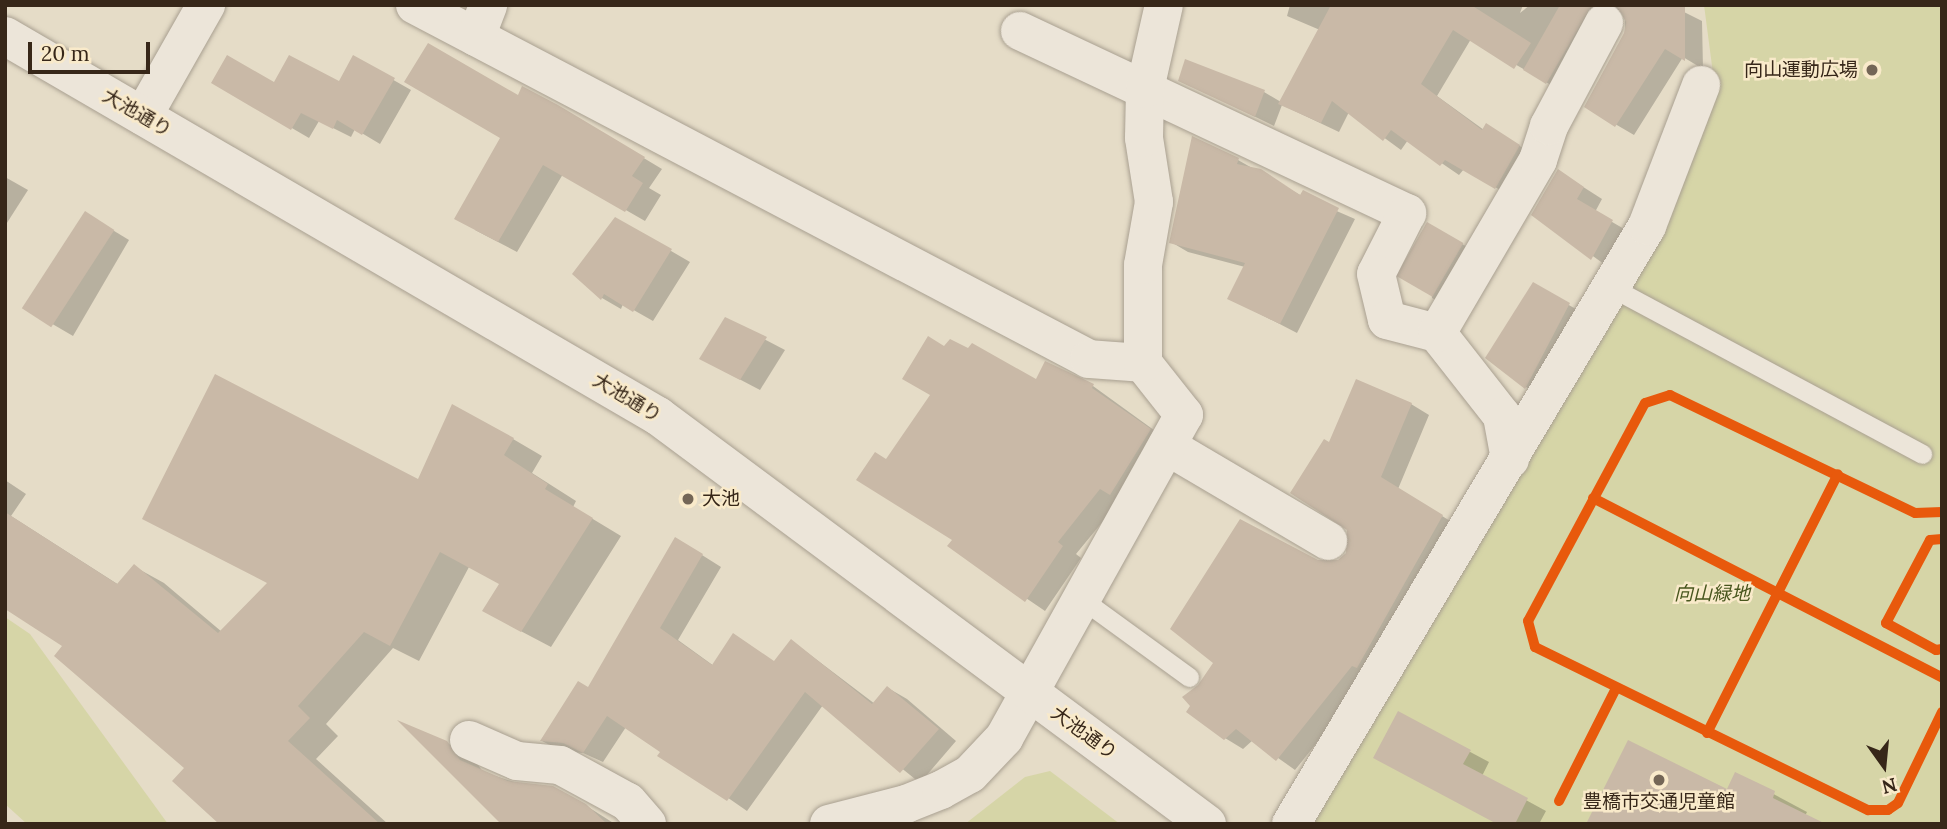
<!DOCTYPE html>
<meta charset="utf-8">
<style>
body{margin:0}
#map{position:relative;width:1947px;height:829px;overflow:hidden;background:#e5dcc7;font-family:Lora,"Noto Sans JP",serif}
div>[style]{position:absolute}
.green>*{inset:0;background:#d6d5a7}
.shadow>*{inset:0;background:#0003}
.building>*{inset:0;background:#c9b9a7;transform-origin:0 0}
.roads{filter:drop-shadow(0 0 2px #a9a091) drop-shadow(0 0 2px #a9a091)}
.service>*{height:19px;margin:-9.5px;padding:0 9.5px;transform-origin:9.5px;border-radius:9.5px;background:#ece5d9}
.minor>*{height:38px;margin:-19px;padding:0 19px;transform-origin:19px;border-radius:19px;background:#ece5d9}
.tertiary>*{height:38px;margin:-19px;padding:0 19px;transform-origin:19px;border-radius:19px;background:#ece5d9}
.cycleway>*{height:10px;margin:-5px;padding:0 5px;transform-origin:5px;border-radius:5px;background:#e8590c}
.dots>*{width:19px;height:19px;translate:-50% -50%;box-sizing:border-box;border:4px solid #f9eaca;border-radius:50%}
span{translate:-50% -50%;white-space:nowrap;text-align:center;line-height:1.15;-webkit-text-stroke:5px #f9eaca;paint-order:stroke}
.poi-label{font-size:19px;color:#372719}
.right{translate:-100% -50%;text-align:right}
.left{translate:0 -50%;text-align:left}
.street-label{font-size:19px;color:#372719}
.park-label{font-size:19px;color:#48561e;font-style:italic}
.frame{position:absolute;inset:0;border:7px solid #372719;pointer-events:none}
.north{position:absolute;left:1849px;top:731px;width:70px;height:70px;-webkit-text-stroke:5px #f9eaca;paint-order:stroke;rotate:165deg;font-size:19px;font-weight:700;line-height:28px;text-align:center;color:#372719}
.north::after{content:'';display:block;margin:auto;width:24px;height:32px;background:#372719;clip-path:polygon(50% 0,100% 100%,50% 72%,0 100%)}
.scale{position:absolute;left:28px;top:42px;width:122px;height:32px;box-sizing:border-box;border:4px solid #372719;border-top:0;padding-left:9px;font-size:21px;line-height:24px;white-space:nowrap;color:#372719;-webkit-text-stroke:5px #f9eaca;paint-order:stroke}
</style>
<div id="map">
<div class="green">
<div style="clip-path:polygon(1704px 5px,1942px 5px,1942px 824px,1311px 824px,1714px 81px)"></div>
<div style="clip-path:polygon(5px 617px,30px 634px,168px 824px,27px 824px,5px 804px)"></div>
<div style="clip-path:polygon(1050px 771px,1120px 824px,965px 824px,1025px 777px)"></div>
</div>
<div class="shadow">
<div style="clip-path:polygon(1290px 5px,1523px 5px,1520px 13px,1530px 5px,1670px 5px,1702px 21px,1703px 69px,1683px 57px,1634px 135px,1586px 107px,1625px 33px,1625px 11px,1603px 22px,1565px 93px,1471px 39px,1437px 96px,1484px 130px,1504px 136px,1537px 157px,1514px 198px,1464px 169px,1459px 175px,1408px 140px,1401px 150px,1349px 112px,1339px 132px,1282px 105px,1274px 126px,1180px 80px,1264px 92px,1281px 102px,1320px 30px,1287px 16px)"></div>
<div style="clip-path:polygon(353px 57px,411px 90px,380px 144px,355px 129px,351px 137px,319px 121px,309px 138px,213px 82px,339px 83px)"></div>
<div style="clip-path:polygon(518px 98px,577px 118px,662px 169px,649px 188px,661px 195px,645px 221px,563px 174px,517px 252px,475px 230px)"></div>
<div style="clip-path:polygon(1238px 160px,1302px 196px,1355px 219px,1297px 333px,1229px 298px,1245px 267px,1188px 252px,1171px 242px)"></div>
<div style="clip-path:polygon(5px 177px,28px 190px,5px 226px)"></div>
<div style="clip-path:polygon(1577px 183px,1602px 199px,1595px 212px,1631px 233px,1611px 269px,1534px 214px)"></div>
<div style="clip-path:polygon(616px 219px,690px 262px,653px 321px,623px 304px,621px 309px,602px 298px,574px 274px)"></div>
<div style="clip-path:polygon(101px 223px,129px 240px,73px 336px,25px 308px)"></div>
<div style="clip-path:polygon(1428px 224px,1481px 255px,1451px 308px,1432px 298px)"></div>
<div style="clip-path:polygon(1534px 285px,1588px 316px,1544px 398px,1526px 387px)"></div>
<div style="clip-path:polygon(726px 319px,785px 350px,760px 390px,720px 369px)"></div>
<div style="clip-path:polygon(945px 348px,1036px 382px,1093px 386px,1169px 441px,1076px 554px,1081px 558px,1045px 611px,949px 546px,954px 539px,887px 461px,932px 395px)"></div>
<div style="clip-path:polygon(1411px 404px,1429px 415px,1398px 489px,1460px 527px,1371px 675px,1295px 770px,1253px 740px,1243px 749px,1225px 738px,1200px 686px,1317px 562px,1339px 562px,1348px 553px,1348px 529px,1330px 444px)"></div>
<div style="clip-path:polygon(513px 439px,542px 456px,532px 473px,576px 501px,573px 507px,621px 536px,551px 647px,513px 627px,501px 584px,469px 567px,419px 661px,393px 648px,326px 724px,338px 736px,316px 759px,388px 824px,221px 824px,187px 768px,64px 646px,5px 607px,5px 480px,26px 494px,11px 516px,119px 585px,135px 567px,164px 583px,222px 632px,418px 481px)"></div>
<div style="clip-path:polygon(694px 550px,721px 567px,678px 640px,714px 666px,776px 662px,792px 641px,875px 704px,888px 688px,907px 699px,956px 741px,920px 783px,823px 705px,747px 811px,626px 727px,603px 762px,583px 753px,561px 751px,542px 741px,589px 689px)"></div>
<div style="clip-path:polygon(1399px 714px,1489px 762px,1482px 776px,1546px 811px,1539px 824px,1499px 824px)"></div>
<div style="clip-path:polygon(447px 743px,474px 759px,483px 772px,585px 805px,615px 824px,504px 824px)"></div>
<div style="clip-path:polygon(1736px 774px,1807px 812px,1805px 816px,1728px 791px)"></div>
</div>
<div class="building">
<div style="clip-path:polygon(1331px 5px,1471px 5px,1531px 43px,1514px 69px,1453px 30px,1421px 84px,1482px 130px,1486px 123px,1520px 145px,1495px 189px,1445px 160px,1440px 166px,1391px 130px,1383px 141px,1332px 101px,1321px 123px,1278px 104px)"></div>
<div style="clip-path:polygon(1560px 5px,1592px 5px,1546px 84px,1523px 70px)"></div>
<div style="clip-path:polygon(1616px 5px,1685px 5px,1685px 61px,1665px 49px,1615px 127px,1584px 107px,1624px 33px,1626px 22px)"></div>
<div style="clip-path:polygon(428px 43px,518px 95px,522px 86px,558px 105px,645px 157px,632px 176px,643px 183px,625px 212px,543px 165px,498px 242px,454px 219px,500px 138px,404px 82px)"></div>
<div style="clip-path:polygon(227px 55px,274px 82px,289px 55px,339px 81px,353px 55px,395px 78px,362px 135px,337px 120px,333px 129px,301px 113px,291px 130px,211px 83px)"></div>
<div style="clip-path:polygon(1185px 59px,1265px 90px,1255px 117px,1178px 81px)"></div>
<div style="clip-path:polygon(1192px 136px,1239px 158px,1237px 164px,1261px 169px,1300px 195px,1303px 190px,1339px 208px,1280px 324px,1227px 299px,1245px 263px,1169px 243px)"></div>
<div style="clip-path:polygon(1558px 169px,1584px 187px,1577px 199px,1613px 220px,1591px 260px,1531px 215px)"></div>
<div style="left:85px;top:211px;width:35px;height:116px;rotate:33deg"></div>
<div style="clip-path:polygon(615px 217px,672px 249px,633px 312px,604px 294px,601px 300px,572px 274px)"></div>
<div style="left:1427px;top:222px;width:42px;height:62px;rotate:30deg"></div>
<div style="clip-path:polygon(1533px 282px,1570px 303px,1525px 389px,1485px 358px)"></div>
<div style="clip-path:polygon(725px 317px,767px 337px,740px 380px,699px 359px)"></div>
<div style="clip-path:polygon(928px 336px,944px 346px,950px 339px,968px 348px,972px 343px,1036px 379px,1045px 361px,1094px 384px,1092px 388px,1151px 429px,1110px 495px,1100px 489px,1058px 542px,1063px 546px,1025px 602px,947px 546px,952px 540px,856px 480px,875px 452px,886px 459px,930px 395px,902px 379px)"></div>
<div style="clip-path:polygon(215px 374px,418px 479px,452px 404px,514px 438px,504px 455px,548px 484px,545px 489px,593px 518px,521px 632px,482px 611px,499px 584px,440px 552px,390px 646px,364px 632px,298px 706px,310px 718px,288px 741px,380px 824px,219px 824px,172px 781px,184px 768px,54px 656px,62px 646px,5px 609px,5px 512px,117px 584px,134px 564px,218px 633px,267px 583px,142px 519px)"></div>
<div style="clip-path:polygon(1356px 379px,1412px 403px,1381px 477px,1443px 515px,1357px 668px,1352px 666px,1276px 761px,1236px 729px,1224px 740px,1186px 712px,1190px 706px,1182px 697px,1198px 685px,1213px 663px,1170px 629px,1240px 519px,1318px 560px,1338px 560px,1346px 553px,1347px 530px,1290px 493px,1324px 439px,1329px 442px)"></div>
<div style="clip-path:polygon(675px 537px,703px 554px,660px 628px,712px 665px,733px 633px,774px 661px,791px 639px,872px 704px,887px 686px,939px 729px,900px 773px,805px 692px,727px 801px,657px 756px,660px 752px,607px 716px,583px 753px,563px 743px,540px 741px,578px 681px,588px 687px)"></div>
<div style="clip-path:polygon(1398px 711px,1471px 750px,1463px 764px,1528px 798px,1515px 824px,1497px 824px,1373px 758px)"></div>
<div style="clip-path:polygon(397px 720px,447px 741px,460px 760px,508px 781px,553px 786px,586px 804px,607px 824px,501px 824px)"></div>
<div style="clip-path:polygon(1628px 740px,1727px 789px,1735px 772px,1775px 791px,1773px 798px,1826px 824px,1586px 824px)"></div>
</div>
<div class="roads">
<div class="service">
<div style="left:1611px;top:287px;width:353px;rotate:28.2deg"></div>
<div style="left:1083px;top:600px;width:131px;rotate:36deg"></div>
</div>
<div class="minor">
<div style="left:415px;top:5px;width:761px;rotate:27.71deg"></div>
<div style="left:1089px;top:359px;width:54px;rotate:4.2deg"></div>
<div style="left:1020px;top:31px;width:428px;rotate:25.2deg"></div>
<div style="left:1407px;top:213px;width:68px;rotate:116.9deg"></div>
<div style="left:1376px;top:274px;width:47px;rotate:76.6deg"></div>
<div style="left:1387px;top:320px;width:52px;rotate:14.6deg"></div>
<div style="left:1437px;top:333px;width:105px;rotate:51.9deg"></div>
<div style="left:1502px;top:416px;width:44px;rotate:79.5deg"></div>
<div style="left:476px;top:37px;width:34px;rotate:-69deg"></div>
<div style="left:143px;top:116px;width:128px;rotate:-60.4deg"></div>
<div style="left:1437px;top:333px;width:200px;rotate:-59.7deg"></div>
<div style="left:1538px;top:160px;width:36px;rotate:-72deg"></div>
<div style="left:1549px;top:126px;width:117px;rotate:-61.9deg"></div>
<div style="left:1167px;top:446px;width:187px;rotate:30.5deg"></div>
<div style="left:469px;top:740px;width:52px;rotate:23.6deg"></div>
<div style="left:517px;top:761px;width:43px;rotate:5.3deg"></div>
<div style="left:560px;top:765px;width:77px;rotate:28.6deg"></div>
<div style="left:628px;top:802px;width:29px;rotate:49deg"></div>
<div style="left:829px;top:824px;width:80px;rotate:-14.6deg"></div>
<div style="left:906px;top:804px;width:38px;rotate:-22deg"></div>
<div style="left:941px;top:790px;width:33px;rotate:-29deg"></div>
<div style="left:970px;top:774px;width:50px;rotate:-46.6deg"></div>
<div style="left:1004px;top:738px;width:370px;rotate:-60.9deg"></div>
<div style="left:1184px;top:415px;width:66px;rotate:-128.3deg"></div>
<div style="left:1143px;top:363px;width:98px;rotate:-90deg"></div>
<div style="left:1143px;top:265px;width:64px;rotate:-80.1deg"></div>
<div style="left:1154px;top:202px;width:65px;rotate:-98.9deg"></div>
<div style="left:1144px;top:138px;width:49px;rotate:-88.8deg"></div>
<div style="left:1145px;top:89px;width:86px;rotate:-77.3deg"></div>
<div style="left:1291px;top:824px;width:696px;rotate:-59.23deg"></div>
<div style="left:1647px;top:226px;width:151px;rotate:-69deg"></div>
</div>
<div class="tertiary">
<div style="left:5px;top:36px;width:756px;rotate:30.2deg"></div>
<div style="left:658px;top:416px;width:684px;rotate:36.62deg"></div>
</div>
</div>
<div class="cycleway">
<div style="left:1593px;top:498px;width:392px;rotate:27.2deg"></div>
<div style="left:1942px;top:512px;width:27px;rotate:178deg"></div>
<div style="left:1915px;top:513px;width:272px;rotate:-154.3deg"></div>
<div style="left:1670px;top:395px;width:26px;rotate:162deg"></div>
<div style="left:1645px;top:403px;width:247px;rotate:118.2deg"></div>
<div style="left:1528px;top:621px;width:27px;rotate:75deg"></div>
<div style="left:1535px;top:647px;width:371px;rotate:26.1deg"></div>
<div style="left:1868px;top:810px;width:20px"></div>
<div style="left:1888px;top:810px;width:12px;rotate:-35deg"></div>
<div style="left:1898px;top:803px;width:101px;rotate:-64.2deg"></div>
<div style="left:1942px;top:539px;width:12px;rotate:175deg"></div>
<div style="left:1930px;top:540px;width:94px;rotate:117.9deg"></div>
<div style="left:1886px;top:623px;width:57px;rotate:28.4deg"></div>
<div style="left:1936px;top:650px;width:6px;rotate:-9deg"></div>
<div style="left:1707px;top:733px;width:290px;rotate:-63.2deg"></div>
<div style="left:1559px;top:801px;width:127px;rotate:-63.2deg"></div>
</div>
<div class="dots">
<div style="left:1872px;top:70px;background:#746656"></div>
<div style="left:688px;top:499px;background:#746656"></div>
<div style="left:1659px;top:780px;background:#746656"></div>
</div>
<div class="poi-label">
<span class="right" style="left:1858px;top:70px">向山運動広場</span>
<span class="left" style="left:702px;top:499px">大池</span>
<span style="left:1659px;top:802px">豊橋市交通児童館</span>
</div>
<div class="street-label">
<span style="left:137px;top:113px;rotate:30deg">大池通り</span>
<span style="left:627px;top:398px;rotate:31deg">大池通り</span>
<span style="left:1084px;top:733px;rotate:36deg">大池通り</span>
</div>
<div class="park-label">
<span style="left:1712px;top:594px">向山緑地</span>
</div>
<div class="frame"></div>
<div class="north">N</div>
<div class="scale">20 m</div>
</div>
